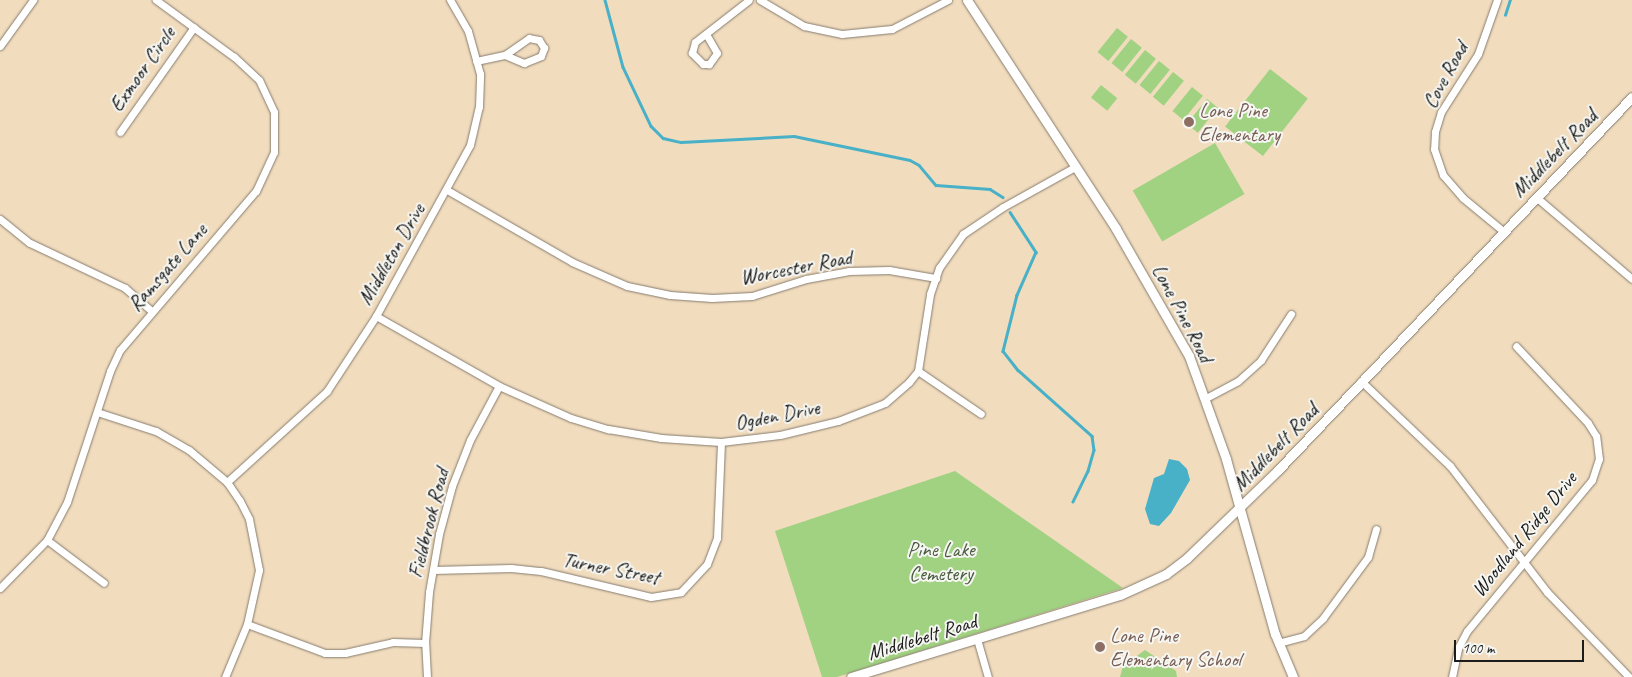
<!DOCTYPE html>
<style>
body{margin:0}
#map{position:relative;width:1632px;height:677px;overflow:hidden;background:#f1dcbe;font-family:Caveat,sans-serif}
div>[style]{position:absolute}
.green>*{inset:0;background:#a0d281;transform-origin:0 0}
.water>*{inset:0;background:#48b1c7}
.stream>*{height:2.5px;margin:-1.25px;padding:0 1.25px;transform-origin:1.25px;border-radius:1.25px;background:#48b1c7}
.roads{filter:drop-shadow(0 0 1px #867c6d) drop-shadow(0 0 1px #867c6d)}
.minor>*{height:7px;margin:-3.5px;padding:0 3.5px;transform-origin:3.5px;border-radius:3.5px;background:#fff}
.tertiary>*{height:9px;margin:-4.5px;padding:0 4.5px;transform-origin:4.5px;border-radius:4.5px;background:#fff}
.dots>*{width:14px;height:14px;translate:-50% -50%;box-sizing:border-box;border:2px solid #f6f6f2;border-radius:50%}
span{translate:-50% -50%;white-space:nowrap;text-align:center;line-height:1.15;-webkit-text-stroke:4px #f6f6f2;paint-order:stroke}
.street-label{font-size:21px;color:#1c1c1c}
.education-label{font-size:21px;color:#785e54}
.left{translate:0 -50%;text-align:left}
.park-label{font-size:21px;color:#4a5c3f}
.scale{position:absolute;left:1454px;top:640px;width:130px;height:22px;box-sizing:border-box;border:2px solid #1c1c1c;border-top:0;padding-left:6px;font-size:15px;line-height:18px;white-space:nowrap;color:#1c1c1c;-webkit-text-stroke:4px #f6f6f2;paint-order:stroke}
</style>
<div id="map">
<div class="green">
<div style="left:1117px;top:28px;width:14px;height:31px;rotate:39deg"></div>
<div style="left:1131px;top:39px;width:14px;height:31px;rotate:39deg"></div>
<div style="left:1145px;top:50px;width:14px;height:32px;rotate:39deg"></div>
<div style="left:1159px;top:61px;width:14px;height:31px;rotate:39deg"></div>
<div style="left:1270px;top:69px;width:48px;height:73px;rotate:38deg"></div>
<div style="left:1173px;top:72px;width:14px;height:32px;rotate:39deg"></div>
<div style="left:1101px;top:85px;width:21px;height:16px;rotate:39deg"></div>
<div style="left:1192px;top:87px;width:14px;height:31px;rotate:39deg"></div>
<div style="left:1207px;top:99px;width:14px;height:32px;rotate:39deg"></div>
<div style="left:1215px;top:143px;width:59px;height:95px;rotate:60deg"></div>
<div style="clip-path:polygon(955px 471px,1123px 588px,837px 677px,822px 677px,775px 531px)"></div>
<div style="clip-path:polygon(1145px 650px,1176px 671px,1177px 677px,1120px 677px,1123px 666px)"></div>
</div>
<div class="water">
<div style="clip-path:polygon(1169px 459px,1179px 461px,1187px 469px,1190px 480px,1171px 513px,1159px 526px,1150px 524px,1145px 509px,1154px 478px,1164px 474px)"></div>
</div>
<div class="stream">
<div style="left:605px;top:0;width:69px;rotate:75deg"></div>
<div style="left:623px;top:67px;width:65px;rotate:64.6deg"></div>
<div style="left:651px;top:126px;width:17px;rotate:45deg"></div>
<div style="left:663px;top:138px;width:18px;rotate:13deg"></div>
<div style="left:681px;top:142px;width:113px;rotate:-3deg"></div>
<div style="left:794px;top:136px;width:118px;rotate:11.7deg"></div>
<div style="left:910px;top:160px;width:10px;rotate:29deg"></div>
<div style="left:919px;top:165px;width:26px;rotate:50deg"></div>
<div style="left:936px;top:185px;width:54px;rotate:4.2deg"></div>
<div style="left:990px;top:189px;width:15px;rotate:32deg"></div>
<div style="left:1505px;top:15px;width:16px;rotate:-72deg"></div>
<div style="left:1010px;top:212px;width:48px;rotate:57deg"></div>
<div style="left:1036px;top:252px;width:47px;rotate:113.8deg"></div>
<div style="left:1017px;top:295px;width:58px;rotate:104deg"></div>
<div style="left:1003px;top:351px;width:24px;rotate:52deg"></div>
<div style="left:1018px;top:370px;width:99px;rotate:41.7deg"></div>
<div style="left:1092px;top:436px;width:14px;rotate:82deg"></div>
<div style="left:1094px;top:450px;width:22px;rotate:106deg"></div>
<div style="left:1088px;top:471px;width:34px;rotate:116deg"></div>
</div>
<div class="roads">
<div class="minor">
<div style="left:760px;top:0;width:51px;rotate:30.6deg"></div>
<div style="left:804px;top:26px;width:39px;rotate:12deg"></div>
<div style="left:842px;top:34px;width:50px;rotate:-5.7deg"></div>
<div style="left:892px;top:29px;width:63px;rotate:-27.4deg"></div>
<div style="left:1497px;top:0;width:57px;rotate:109.4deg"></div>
<div style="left:1478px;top:54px;width:69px;rotate:122.5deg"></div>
<div style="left:1441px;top:112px;width:21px;rotate:107deg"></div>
<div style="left:1435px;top:132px;width:17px;rotate:93deg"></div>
<div style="left:1434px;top:149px;width:28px;rotate:71deg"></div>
<div style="left:1443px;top:175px;width:30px;rotate:49deg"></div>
<div style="left:1463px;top:198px;width:52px;rotate:39.5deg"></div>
<div style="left:706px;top:34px;width:22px;rotate:60deg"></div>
<div style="left:717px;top:53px;width:14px;rotate:126deg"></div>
<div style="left:709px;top:64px;width:6px;rotate:180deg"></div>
<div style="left:703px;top:64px;width:16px;rotate:-135deg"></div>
<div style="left:692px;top:53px;width:11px;rotate:-75deg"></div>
<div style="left:695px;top:42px;width:68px;rotate:-37.9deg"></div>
<div style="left:0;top:46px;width:57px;rotate:-54.3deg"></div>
<div style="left:476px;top:61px;width:30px;rotate:-12deg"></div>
<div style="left:505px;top:55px;width:21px;rotate:23deg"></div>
<div style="left:524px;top:63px;width:18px;rotate:-22deg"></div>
<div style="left:541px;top:56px;width:9px;rotate:-69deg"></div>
<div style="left:544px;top:48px;width:9px;rotate:-122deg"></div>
<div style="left:539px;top:40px;width:10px;rotate:-169deg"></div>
<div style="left:529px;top:38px;width:29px;rotate:145deg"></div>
<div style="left:120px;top:132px;width:128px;rotate:-54.8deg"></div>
<div style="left:447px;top:190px;width:144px;rotate:29.9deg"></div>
<div style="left:572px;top:262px;width:60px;rotate:23.6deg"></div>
<div style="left:627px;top:286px;width:44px;rotate:11.8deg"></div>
<div style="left:670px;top:295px;width:42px;rotate:4.1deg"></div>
<div style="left:712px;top:298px;width:40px;rotate:-2.9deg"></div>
<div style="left:752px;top:296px;width:57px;rotate:-17.5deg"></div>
<div style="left:806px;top:279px;width:44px;rotate:-10.5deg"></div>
<div style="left:849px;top:271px;width:40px;rotate:-1.4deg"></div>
<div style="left:889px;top:270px;width:48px;rotate:9.7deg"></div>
<div style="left:1536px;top:197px;width:126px;rotate:40.5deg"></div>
<div style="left:0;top:219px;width:38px;rotate:39deg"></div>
<div style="left:30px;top:243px;width:105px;rotate:25.3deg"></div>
<div style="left:125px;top:288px;width:35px;rotate:41deg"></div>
<div style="left:376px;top:316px;width:142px;rotate:29.6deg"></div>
<div style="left:499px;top:386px;width:79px;rotate:24deg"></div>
<div style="left:571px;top:418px;width:39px;rotate:17deg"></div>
<div style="left:608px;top:429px;width:54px;rotate:9.6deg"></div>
<div style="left:661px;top:438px;width:60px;rotate:3.8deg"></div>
<div style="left:721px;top:442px;width:59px;rotate:-6.8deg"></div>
<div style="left:780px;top:435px;width:60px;rotate:-13.6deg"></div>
<div style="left:838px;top:421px;width:50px;rotate:-21deg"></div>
<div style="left:885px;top:403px;width:32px;rotate:-41deg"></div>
<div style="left:909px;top:382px;width:14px;rotate:-51deg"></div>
<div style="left:918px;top:371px;width:78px;rotate:-81.1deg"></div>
<div style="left:930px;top:294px;width:28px;rotate:-71deg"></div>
<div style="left:939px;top:268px;width:42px;rotate:-54.8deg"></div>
<div style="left:963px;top:234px;width:48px;rotate:-34deg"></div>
<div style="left:1003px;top:207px;width:82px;rotate:-29.1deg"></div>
<div style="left:918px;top:371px;width:76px;rotate:34.3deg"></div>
<div style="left:1361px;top:381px;width:123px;rotate:43.7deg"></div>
<div style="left:1450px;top:466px;width:159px;rotate:52.4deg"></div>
<div style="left:1547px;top:592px;width:118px;rotate:46deg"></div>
<div style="left:1206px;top:398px;width:36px;rotate:-28deg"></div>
<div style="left:1238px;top:381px;width:31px;rotate:-42deg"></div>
<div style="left:1261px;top:360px;width:55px;rotate:-56.9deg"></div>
<div style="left:97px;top:412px;width:62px;rotate:17.9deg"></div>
<div style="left:156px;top:431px;width:38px;rotate:30deg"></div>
<div style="left:189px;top:450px;width:50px;rotate:40.1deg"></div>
<div style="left:227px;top:482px;width:23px;rotate:56deg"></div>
<div style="left:240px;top:501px;width:20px;rotate:63deg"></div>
<div style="left:249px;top:519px;width:52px;rotate:78.9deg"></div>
<div style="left:259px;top:570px;width:55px;rotate:102.5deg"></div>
<div style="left:247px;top:624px;width:57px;rotate:112.5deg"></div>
<div style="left:227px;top:482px;width:135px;rotate:-42.3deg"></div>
<div style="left:327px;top:391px;width:90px;rotate:-56.8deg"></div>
<div style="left:376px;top:316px;width:195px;rotate:-61.2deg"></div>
<div style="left:470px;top:145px;width:39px;rotate:-77deg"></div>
<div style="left:479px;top:107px;width:33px;rotate:-88deg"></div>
<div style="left:480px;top:74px;width:45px;rotate:-105.6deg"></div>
<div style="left:468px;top:31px;width:36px;rotate:-120deg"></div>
<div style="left:47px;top:540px;width:71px;rotate:37deg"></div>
<div style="left:433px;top:570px;width:78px;rotate:-1.5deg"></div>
<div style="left:511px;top:568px;width:30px;rotate:6deg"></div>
<div style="left:541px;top:571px;width:113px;rotate:13.3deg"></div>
<div style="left:651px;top:597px;width:30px;rotate:-9deg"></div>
<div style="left:681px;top:592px;width:38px;rotate:-47deg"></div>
<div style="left:707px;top:564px;width:28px;rotate:-69deg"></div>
<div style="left:717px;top:538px;width:96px;rotate:-87.6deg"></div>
<div style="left:0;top:588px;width:67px;rotate:-45.6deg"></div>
<div style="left:47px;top:540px;width:43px;rotate:-62.2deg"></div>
<div style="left:67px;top:502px;width:138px;rotate:-71.8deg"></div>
<div style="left:110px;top:371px;width:23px;rotate:-65deg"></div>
<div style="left:120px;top:350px;width:209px;rotate:-49.5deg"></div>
<div style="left:256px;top:191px;width:43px;rotate:-65.2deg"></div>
<div style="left:274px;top:152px;width:40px;rotate:-90deg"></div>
<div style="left:274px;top:112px;width:35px;rotate:-115deg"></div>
<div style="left:259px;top:80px;width:34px;rotate:-137deg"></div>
<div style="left:234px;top:57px;width:97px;rotate:-143.8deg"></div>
<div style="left:247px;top:624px;width:83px;rotate:20.4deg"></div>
<div style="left:325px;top:653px;width:20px"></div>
<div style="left:345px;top:653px;width:49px;rotate:-12.9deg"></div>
<div style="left:393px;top:642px;width:32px;rotate:2deg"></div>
<div style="left:977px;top:639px;width:40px;rotate:74deg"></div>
<div style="left:1278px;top:643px;width:27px;rotate:-15deg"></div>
<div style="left:1304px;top:636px;width:26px;rotate:-43deg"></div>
<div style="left:1323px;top:618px;width:76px;rotate:-53.6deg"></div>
<div style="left:1368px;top:557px;width:29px;rotate:-74deg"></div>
<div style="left:427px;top:677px;width:34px;rotate:-93deg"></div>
<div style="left:425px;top:643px;width:51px;rotate:-85.5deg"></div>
<div style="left:429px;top:592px;width:59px;rotate:-80.2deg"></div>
<div style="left:439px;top:534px;width:50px;rotate:-74.8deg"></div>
<div style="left:452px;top:486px;width:49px;rotate:-68.6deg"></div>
<div style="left:470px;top:440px;width:61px;rotate:-61.8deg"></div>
<div style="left:1452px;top:677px;width:30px;rotate:-78deg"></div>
<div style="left:1458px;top:648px;width:19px;rotate:-62deg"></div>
<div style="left:1467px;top:631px;width:196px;rotate:-50.4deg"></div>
<div style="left:1592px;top:480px;width:22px;rotate:-72deg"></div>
<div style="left:1599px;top:459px;width:23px;rotate:-97deg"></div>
<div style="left:1596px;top:436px;width:15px;rotate:-122deg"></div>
<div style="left:1588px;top:423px;width:105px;rotate:-133.1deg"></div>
</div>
<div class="tertiary">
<div style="left:967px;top:0;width:273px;rotate:56.9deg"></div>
<div style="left:1116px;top:229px;width:146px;rotate:60.1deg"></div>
<div style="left:1189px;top:356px;width:109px;rotate:70.2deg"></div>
<div style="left:1226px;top:459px;width:182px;rotate:74.4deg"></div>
<div style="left:1275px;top:634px;width:47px;rotate:67.3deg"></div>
<div style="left:851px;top:677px;width:281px;rotate:-17deg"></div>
<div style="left:1120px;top:595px;width:51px;rotate:-24.5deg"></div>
<div style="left:1166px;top:574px;width:26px;rotate:-37deg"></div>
<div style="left:1187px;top:558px;width:127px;rotate:-44deg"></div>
<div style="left:1278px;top:470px;width:514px;rotate:-46.5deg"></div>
</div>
</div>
<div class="dots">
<div style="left:1189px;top:122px;background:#8d6e63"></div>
<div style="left:1100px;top:647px;background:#8d6e63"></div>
</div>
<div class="street-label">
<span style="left:142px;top:69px;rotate:-55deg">Exmoor Circle</span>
<span style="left:1445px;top:75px;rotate:-61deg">Cove Road</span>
<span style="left:1554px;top:153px;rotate:-46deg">Middlebelt Road</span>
<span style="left:391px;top:254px;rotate:-60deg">Middleton Drive</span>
<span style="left:167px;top:267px;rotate:-49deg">Ramsgate Lane</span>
<span style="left:796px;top:267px;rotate:-11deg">Worcester Road</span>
<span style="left:1183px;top:313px;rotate:62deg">Lone Pine Road</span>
<span style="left:777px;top:415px;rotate:-11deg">Ogden Drive</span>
<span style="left:1275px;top:447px;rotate:-46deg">Middlebelt Road</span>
<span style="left:428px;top:523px;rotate:-76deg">Fieldbrook Road</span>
<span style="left:1524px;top:534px;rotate:-51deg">Woodland Ridge Drive</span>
<span style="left:611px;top:568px;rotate:11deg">Turner Street</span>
<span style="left:922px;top:637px;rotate:-17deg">Middlebelt Road</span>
</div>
<div class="education-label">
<span class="left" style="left:1199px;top:122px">Lone Pine<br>Elementary</span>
<span class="left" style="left:1110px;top:647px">Lone Pine<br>Elementary School</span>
</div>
<div class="park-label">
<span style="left:941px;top:561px">Pine Lake<br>Cemetery</span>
</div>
<div class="scale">100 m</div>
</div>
